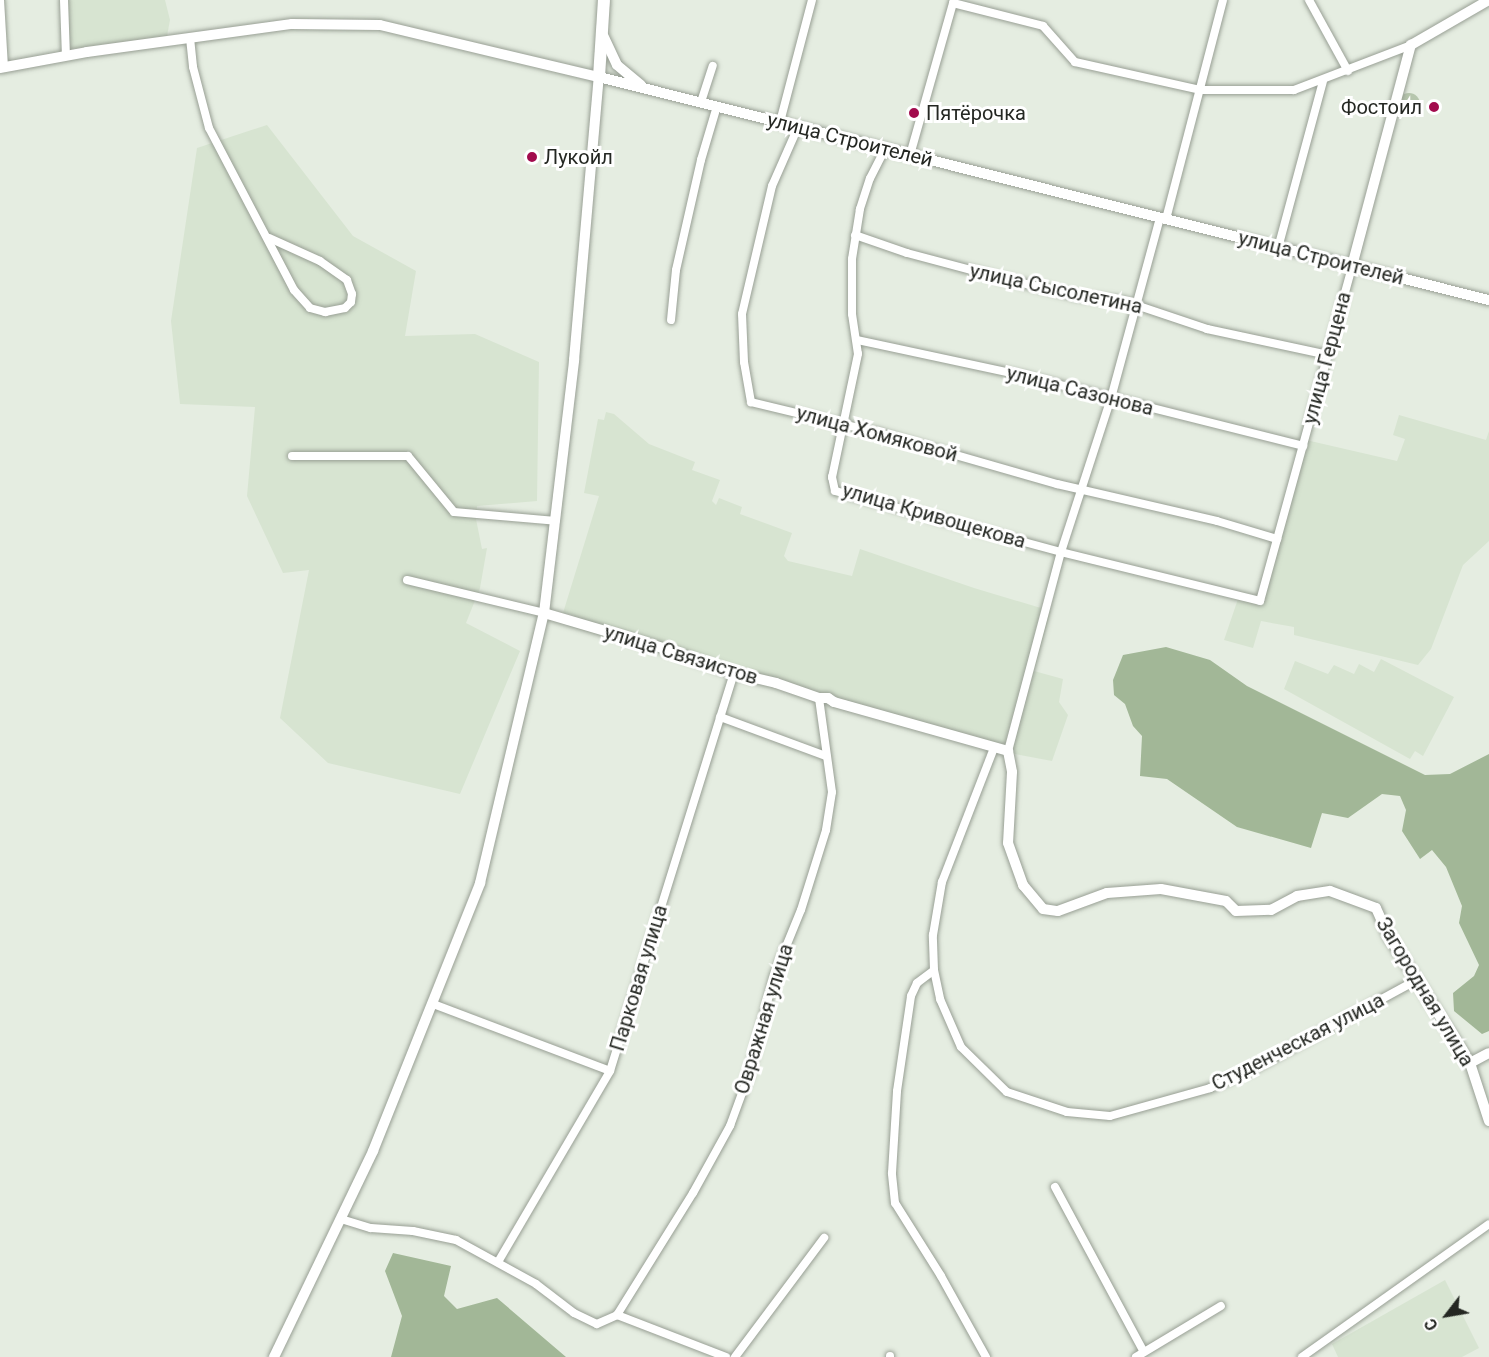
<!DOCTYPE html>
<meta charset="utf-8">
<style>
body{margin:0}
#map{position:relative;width:1489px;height:1357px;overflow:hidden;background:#e5ede1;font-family:Roboto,sans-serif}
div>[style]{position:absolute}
.built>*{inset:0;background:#d7e4d1}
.green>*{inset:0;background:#b6c6ad}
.round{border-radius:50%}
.forest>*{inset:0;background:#a2b797}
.roads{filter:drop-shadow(0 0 2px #989f94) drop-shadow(0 0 2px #989f94)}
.minor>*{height:8px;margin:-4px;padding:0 4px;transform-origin:4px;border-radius:4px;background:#fff}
.tertiary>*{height:10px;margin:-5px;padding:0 5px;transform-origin:5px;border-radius:5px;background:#fff}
.secondary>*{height:10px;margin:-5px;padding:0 5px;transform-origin:5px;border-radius:5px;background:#fff}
.primary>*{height:12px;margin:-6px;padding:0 6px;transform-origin:6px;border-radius:6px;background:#fff}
.dots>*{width:16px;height:16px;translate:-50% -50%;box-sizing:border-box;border:3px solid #fff;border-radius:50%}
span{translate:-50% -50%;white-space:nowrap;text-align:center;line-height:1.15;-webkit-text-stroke:6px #fff;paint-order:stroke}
.poi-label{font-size:20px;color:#242722}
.right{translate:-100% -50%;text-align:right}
.left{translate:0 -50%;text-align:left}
.street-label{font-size:20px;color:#242722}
.north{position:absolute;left:1417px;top:1285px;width:60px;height:60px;-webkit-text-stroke:4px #fff;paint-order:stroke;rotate:239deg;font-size:16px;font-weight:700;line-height:24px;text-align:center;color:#242722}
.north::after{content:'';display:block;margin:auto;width:21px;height:27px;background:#242722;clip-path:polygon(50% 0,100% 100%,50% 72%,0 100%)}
</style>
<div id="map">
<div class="built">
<div style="clip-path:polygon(67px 0,165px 0,170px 20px,167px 36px,70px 49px)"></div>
<div style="clip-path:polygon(267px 125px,353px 236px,416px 271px,405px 336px,475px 334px,539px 362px,537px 501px,477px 506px,476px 519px,482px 549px,487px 548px,480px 588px,466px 623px,520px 651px,460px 794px,328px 763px,280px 718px,309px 570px,283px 573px,247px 496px,255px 407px,180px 404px,171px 321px,197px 148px)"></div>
<div style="clip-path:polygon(606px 412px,614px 414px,649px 444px,695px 462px,692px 470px,720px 480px,712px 501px,716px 505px,719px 498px,742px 507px,740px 514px,792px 533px,784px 556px,788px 561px,852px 576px,860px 549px,974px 588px,1051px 611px,1034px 671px,1063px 679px,1059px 702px,1068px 715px,1052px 761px,989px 749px,568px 626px,574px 615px,563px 613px,599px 496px,584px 493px,598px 419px,604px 420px)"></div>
<div style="clip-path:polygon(1399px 415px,1486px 440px,1489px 431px,1489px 541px,1463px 565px,1431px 649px,1418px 665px,1294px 635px,1294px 627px,1261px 621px,1253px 648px,1224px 640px,1238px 599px,1263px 604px,1306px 440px,1397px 461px,1405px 439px,1393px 435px)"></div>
<div style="clip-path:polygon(1381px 659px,1454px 697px,1423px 756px,1415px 751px,1410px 759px,1284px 689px,1295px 661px,1328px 674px,1334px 665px,1354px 674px,1359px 664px,1374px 672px)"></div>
<div style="clip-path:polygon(1445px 1280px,1479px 1348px,1462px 1357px,1338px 1357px,1332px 1344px)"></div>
</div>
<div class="green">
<div class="round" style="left:1398px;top:93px;width:22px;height:22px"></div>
</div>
<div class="forest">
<div style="clip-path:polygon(1166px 647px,1210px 660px,1247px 686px,1425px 775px,1450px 774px,1489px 754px,1489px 1031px,1482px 1034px,1454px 1011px,1453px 993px,1474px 976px,1479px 965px,1459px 923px,1462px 906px,1446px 867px,1432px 850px,1420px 859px,1402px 831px,1406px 810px,1400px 796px,1382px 794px,1348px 818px,1322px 813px,1311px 848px,1237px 827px,1167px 779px,1140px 776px,1142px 736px,1133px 726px,1125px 704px,1114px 695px,1113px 680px,1123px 655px)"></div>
<div style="clip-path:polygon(393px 1253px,451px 1266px,444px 1296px,457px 1309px,497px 1298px,566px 1357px,391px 1357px,402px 1316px,385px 1271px)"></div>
</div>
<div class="roads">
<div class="minor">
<div style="left:0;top:0;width:67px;rotate:86.6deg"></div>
<div style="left:64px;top:0;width:56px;rotate:88deg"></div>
<div style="left:1309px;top:0;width:81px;rotate:61.2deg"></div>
<div style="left:953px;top:3px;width:93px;rotate:14.3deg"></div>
<div style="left:1043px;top:26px;width:48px;rotate:48.4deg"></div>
<div style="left:1075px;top:62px;width:128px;rotate:12.6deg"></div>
<div style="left:1200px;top:90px;width:94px"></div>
<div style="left:1294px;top:90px;width:125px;rotate:-21deg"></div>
<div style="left:190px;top:38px;width:29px;rotate:84deg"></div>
<div style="left:193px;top:67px;width:63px;rotate:75.3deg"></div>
<div style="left:209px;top:128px;width:183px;rotate:62.3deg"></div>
<div style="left:294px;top:290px;width:24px;rotate:48deg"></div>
<div style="left:310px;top:308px;width:16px;rotate:15deg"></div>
<div style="left:325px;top:312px;width:20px;rotate:-11deg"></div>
<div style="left:345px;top:308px;width:8px;rotate:-45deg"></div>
<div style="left:351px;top:302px;width:8px;rotate:-83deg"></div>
<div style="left:352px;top:294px;width:15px;rotate:-110deg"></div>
<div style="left:347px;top:280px;width:33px;rotate:-145deg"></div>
<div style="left:320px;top:261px;width:56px;rotate:-155.7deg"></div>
<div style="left:701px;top:102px;width:38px;rotate:-72deg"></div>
<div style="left:780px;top:122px;width:126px;rotate:-75.3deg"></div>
<div style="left:798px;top:127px;width:64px;rotate:113.8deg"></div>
<div style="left:772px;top:186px;width:131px;rotate:103.2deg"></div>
<div style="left:742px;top:314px;width:48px;rotate:87.6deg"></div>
<div style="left:744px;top:362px;width:41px;rotate:80.1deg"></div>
<div style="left:751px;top:402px;width:132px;rotate:13.6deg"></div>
<div style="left:879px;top:433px;width:185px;rotate:16deg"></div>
<div style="left:1057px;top:484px;width:164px;rotate:13deg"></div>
<div style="left:1217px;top:521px;width:63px;rotate:16.7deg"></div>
<div style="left:885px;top:149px;width:33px;rotate:117deg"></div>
<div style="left:870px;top:178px;width:33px;rotate:108deg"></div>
<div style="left:860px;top:209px;width:51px;rotate:99.1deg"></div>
<div style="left:852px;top:259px;width:55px;rotate:90deg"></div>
<div style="left:852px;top:314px;width:40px;rotate:81.5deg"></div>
<div style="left:858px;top:354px;width:126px;rotate:101.9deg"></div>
<div style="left:832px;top:477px;width:14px;rotate:78deg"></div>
<div style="left:835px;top:491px;width:234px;rotate:15.1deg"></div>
<div style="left:1061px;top:552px;width:205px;rotate:13.8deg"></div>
<div style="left:1260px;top:601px;width:347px;rotate:-74.6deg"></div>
<div style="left:910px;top:155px;width:161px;rotate:-74.2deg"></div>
<div style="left:1166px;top:219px;width:226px;rotate:-75.4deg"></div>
<div style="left:855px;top:235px;width:55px;rotate:19.1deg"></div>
<div style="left:907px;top:253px;width:93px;rotate:14.9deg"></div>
<div style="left:997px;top:277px;width:81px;rotate:13.5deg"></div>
<div style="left:1076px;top:296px;width:48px;rotate:5.9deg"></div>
<div style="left:1124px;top:301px;width:88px;rotate:18.6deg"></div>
<div style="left:1207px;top:329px;width:124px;rotate:12.1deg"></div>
<div style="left:1278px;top:248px;width:173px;rotate:-74.9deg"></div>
<div style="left:671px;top:320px;width:50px;rotate:-84.3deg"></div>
<div style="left:676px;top:270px;width:113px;rotate:-77.2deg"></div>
<div style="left:701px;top:160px;width:56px;rotate:-73.5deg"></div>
<div style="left:857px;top:340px;width:172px;rotate:12.1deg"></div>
<div style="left:1025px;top:376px;width:287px;rotate:14.1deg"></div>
<div style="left:292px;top:456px;width:116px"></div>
<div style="left:408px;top:456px;width:72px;rotate:50.6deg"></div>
<div style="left:454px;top:512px;width:102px;rotate:5deg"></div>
<div style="left:407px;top:580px;width:141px;rotate:13.5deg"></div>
<div style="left:720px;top:717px;width:113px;rotate:20.2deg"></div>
<div style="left:1008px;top:751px;width:206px;rotate:-75.1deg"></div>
<div style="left:1061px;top:552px;width:162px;rotate:-72deg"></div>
<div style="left:1111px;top:398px;width:187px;rotate:-74.8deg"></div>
<div style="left:934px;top:970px;width:30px;rotate:78deg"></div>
<div style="left:940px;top:999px;width:52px;rotate:66.4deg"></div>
<div style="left:961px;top:1047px;width:64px;rotate:44.4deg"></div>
<div style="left:1007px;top:1092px;width:63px;rotate:18.4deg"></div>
<div style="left:1067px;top:1112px;width:43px;rotate:5.3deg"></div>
<div style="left:1110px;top:1116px;width:104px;rotate:-15.6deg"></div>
<div style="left:1210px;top:1088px;width:45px;rotate:-23.7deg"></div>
<div style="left:1251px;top:1070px;width:187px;rotate:-28.5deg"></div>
<div style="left:433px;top:1004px;width:189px;rotate:20.7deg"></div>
<div style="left:1055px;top:1187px;width:187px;rotate:61.7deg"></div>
<div style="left:341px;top:1219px;width:31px;rotate:17deg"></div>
<div style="left:371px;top:1228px;width:42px;rotate:4.1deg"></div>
<div style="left:413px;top:1231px;width:44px;rotate:11.8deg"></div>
<div style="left:456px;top:1240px;width:91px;rotate:28.8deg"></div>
<div style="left:536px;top:1284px;width:48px;rotate:37.3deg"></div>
<div style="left:574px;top:1313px;width:25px;rotate:26deg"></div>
<div style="left:597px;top:1324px;width:22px;rotate:-24deg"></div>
<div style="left:617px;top:1315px;width:117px;rotate:21.1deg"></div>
<div style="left:498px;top:1262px;width:221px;rotate:-59.6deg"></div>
<div style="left:610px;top:1071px;width:417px;rotate:-72.7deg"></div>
<div style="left:617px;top:1315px;width:144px;rotate:-58.1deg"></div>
<div style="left:693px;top:1193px;width:77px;rotate:-61.1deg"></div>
<div style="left:730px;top:1126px;width:55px;rotate:-69.9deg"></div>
<div style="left:749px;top:1074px;width:101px;rotate:-75.7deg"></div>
<div style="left:774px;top:976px;width:71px;rotate:-67.8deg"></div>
<div style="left:801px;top:910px;width:84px;rotate:-72.6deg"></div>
<div style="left:826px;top:830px;width:38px;rotate:-81deg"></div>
<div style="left:832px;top:792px;width:95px;rotate:-97.9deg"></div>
<div style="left:735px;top:1357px;width:149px;rotate:-53.2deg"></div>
<div style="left:890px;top:1357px;width:1px;rotate:-90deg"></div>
<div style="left:986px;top:1357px;width:93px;rotate:-119.1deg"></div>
<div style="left:941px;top:1276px;width:86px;rotate:-122.2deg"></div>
<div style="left:895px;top:1203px;width:30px;rotate:-96deg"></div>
<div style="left:892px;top:1173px;width:82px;rotate:-86.5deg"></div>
<div style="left:897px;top:1091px;width:96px;rotate:-81.6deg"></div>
<div style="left:911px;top:996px;width:14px;rotate:-65deg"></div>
<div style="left:917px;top:983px;width:21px;rotate:-37deg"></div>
<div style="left:934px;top:970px;width:35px;rotate:-92deg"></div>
<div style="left:933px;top:935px;width:54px;rotate:-80.4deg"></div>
<div style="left:942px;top:882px;width:144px;rotate:-68.8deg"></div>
<div style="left:1136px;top:1357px;width:99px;rotate:-31deg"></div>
<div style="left:1302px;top:1357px;width:229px;rotate:-35.4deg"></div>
</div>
<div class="tertiary">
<div style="left:0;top:68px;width:88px;rotate:-10.4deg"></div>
<div style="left:87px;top:52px;width:207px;rotate:-7.8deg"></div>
<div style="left:292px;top:24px;width:88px;rotate:0.7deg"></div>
<div style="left:380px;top:25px;width:225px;rotate:13.4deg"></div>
<div style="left:1352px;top:266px;width:229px;rotate:-75.1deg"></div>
<div style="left:1411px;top:45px;width:90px;rotate:-30deg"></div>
<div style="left:544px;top:613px;width:127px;rotate:16.4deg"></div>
<div style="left:666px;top:649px;width:72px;rotate:19.4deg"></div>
<div style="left:734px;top:673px;width:43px;rotate:13.4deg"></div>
<div style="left:776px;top:683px;width:46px;rotate:19.2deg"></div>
<div style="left:819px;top:698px;width:9px"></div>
<div style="left:828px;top:698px;width:7px;rotate:34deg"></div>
<div style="left:834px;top:702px;width:181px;rotate:15.7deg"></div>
<div style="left:1008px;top:751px;width:21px;rotate:79deg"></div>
<div style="left:1012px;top:772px;width:71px;rotate:93.2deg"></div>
<div style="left:1008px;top:843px;width:45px;rotate:70.3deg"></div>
<div style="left:1023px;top:885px;width:31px;rotate:50deg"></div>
<div style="left:1043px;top:909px;width:15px;rotate:8deg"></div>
<div style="left:1058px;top:911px;width:52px;rotate:-20.2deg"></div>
<div style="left:1107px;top:893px;width:54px;rotate:-4.2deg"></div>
<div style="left:1161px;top:889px;width:66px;rotate:10.5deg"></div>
<div style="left:1226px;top:901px;width:14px;rotate:45deg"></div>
<div style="left:1236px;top:911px;width:35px;rotate:-2deg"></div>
<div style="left:1271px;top:910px;width:30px;rotate:-28deg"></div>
<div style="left:1297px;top:896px;width:33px;rotate:-9deg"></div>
<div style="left:1330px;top:891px;width:49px;rotate:20.3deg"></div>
<div style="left:1376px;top:908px;width:32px;rotate:66deg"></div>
<div style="left:1389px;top:937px;width:150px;rotate:57.3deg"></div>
<div style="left:1470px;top:1063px;width:61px;rotate:71.9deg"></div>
<div style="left:1470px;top:1063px;width:21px;rotate:-28deg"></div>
</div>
<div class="secondary">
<div style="left:603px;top:35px;width:33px;rotate:65deg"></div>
<div style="left:617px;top:65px;width:31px;rotate:40deg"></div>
<div style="left:274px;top:1357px;width:229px;rotate:-64.3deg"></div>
<div style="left:373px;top:1151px;width:289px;rotate:-68.2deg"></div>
<div style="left:480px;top:883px;width:277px;rotate:-76.7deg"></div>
<div style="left:544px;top:613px;width:255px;rotate:-83.2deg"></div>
<div style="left:574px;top:360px;width:284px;rotate:-85deg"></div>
<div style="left:599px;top:77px;width:918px;rotate:14.07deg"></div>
</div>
<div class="primary">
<div style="left:599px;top:77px;width:77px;rotate:-86.3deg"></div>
</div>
</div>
<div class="dots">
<div style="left:1434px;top:107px;background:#a20b4d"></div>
<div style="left:914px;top:113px;background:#a20b4d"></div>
<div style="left:532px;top:157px;background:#a20b4d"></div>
</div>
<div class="poi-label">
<span class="right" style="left:1422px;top:107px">Фостоил</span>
<span class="left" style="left:926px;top:113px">Пятёрочка</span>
<span class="left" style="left:544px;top:157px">Лукойл</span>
</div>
<div class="street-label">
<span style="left:850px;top:140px;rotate:14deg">улица Строителей</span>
<span style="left:1321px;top:258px;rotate:14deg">улица Строителей</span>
<span style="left:1056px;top:289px;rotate:12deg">улица Сысолетина</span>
<span style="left:1327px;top:358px;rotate:-75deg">улица Герцена</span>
<span style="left:1080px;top:391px;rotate:14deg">улица Сазонова</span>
<span style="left:877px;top:434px;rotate:15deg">улица Хомяковой</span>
<span style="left:934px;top:516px;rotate:16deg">улица Кривощекова</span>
<span style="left:681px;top:655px;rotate:17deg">улица Связистов</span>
<span style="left:639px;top:978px;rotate:-73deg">Парковая улица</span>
<span style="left:1425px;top:992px;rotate:59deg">Загородная улица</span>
<span style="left:764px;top:1019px;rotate:-73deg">Овражная улица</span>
<span style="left:1298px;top:1042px;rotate:-27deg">Студенческая улица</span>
</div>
<div class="north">С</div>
</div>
